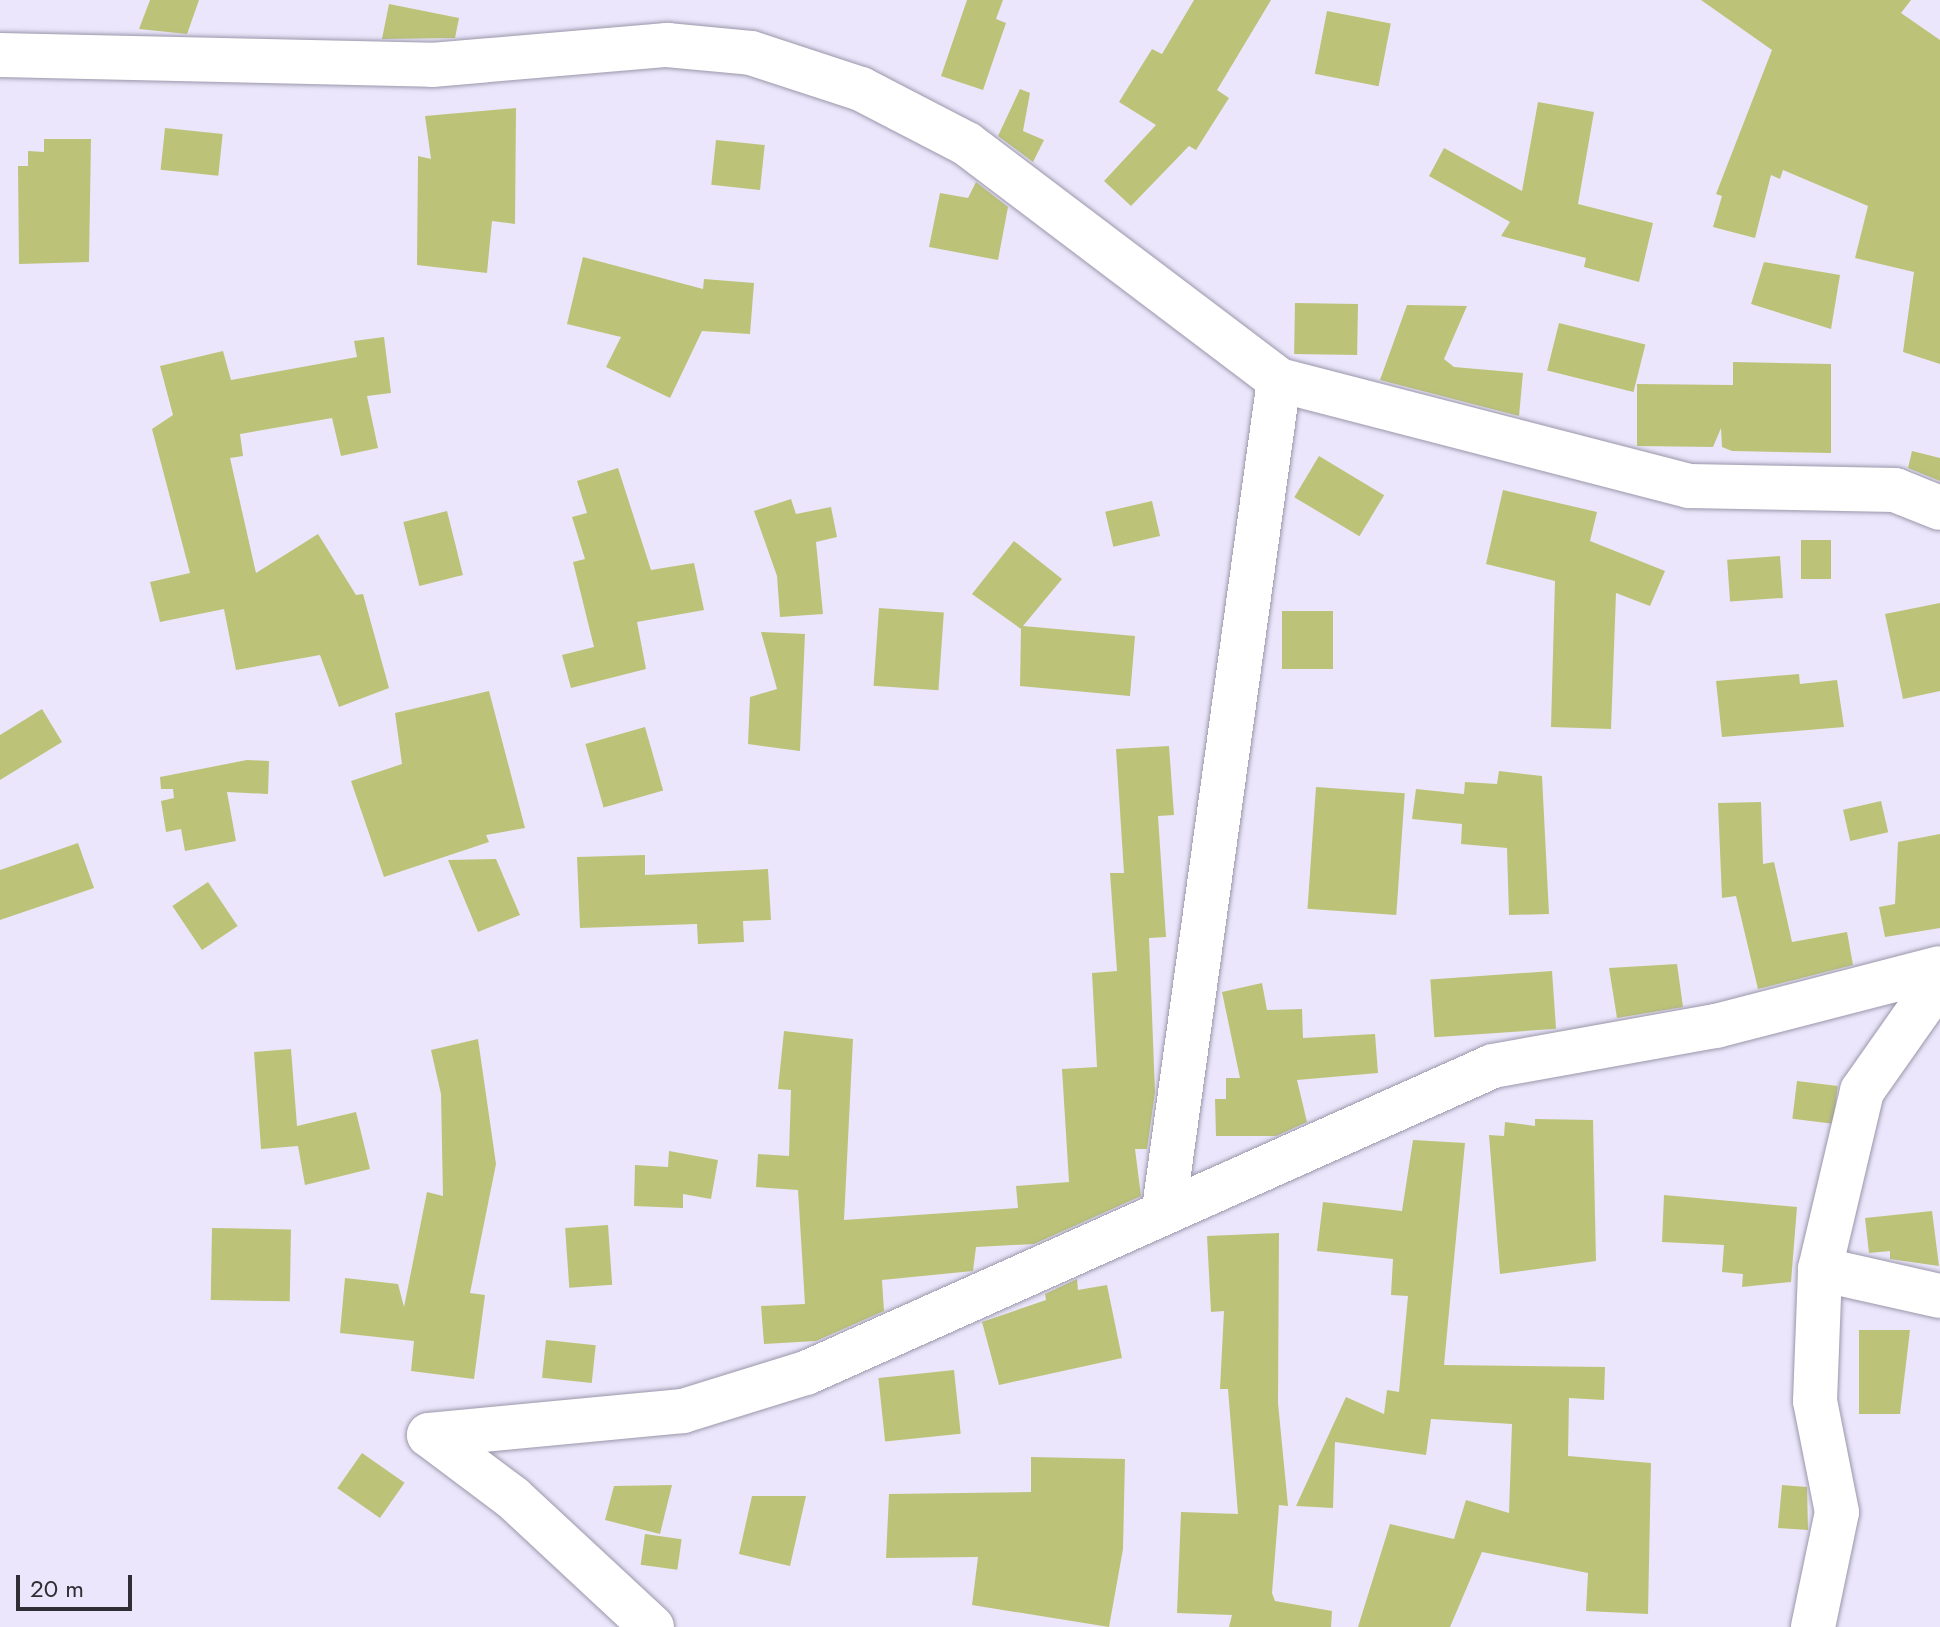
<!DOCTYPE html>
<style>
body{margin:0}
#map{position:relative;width:1940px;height:1627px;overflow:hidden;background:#ebe6fb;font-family:Jost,sans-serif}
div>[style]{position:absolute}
.building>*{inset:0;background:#bcc378;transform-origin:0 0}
.roads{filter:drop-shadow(0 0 2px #9b97aa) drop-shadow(0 0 2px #9b97aa)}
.minor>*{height:44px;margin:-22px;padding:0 22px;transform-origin:22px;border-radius:22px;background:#fff}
span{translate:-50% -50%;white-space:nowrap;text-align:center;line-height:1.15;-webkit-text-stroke:8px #ebe6fb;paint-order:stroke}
.scale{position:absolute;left:16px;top:1575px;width:116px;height:36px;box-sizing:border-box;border:4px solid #302e35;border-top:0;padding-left:10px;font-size:24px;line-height:28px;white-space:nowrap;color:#302e35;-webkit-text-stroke:6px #ebe6fb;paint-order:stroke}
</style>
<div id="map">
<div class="building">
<div style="clip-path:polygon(150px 0,199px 0,187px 34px,139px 29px)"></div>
<div style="clip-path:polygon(967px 0,1003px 0,996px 19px,1006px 23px,983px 90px,941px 76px)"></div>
<div style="clip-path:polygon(1194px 0,1271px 0,1217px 90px,1229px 98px,1196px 150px,1189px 146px,1131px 206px,1104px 181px,1156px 125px,1119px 102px,1152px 49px,1162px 54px)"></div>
<div style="clip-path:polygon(1701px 0,1911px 0,1901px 13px,1940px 40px,1940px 364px,1903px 352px,1914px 272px,1855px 258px,1868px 206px,1783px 170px,1780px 179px,1771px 175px,1755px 238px,1713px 227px,1722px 196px,1716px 194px,1772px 50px)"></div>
<div style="clip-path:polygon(389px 4px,459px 18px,455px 38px,382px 39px)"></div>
<div style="left:1327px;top:11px;width:65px;height:64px;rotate:11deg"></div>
<div style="clip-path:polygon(1020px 89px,1030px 93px,1023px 131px,1044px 140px,1033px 162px,998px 136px)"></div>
<div style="clip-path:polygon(1538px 102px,1594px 112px,1578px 204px,1653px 223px,1639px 282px,1584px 267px,1586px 258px,1501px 236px,1510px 222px,1429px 176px,1444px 148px,1522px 191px)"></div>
<div style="clip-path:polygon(516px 108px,515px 224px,492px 221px,487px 273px,417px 265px,418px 156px,431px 159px,425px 116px)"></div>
<div style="left:165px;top:128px;width:58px;height:42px;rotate:6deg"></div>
<div style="clip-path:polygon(44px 139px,91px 139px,89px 262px,19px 264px,18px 166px,28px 166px,28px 151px,44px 152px)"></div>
<div style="left:716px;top:140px;width:49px;height:45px;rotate:6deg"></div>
<div style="clip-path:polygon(976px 182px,1008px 207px,998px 260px,929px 247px,940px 193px,968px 198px)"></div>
<div style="clip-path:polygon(583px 257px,703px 289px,704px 279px,754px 283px,750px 334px,702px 331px,670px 398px,606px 367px,621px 337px,567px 324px)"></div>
<div style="clip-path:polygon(1764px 262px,1840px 275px,1831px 329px,1751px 304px)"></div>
<div style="left:1295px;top:303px;width:63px;height:51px;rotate:1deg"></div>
<div style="clip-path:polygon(1407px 305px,1467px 306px,1444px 359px,1454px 367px,1523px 373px,1519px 416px,1380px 380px)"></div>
<div style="left:1559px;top:323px;width:89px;height:49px;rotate:14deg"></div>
<div style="clip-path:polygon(384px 337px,391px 393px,367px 396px,378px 448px,341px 456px,332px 418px,240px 434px,243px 456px,230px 458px,256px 573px,318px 534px,356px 595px,363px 594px,389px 688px,339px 707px,320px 655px,236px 670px,224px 609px,160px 622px,150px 582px,190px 573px,152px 429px,173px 415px,160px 366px,223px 351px,231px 380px,357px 357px,354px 341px)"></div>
<div style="clip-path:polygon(1733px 362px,1831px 364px,1831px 453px,1732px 451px,1722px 447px,1721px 428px,1713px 447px,1637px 446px,1637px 384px,1733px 385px)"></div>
<div style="clip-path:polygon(1912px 451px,1940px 458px,1940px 481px,1908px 468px)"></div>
<div style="left:1319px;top:456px;width:76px;height:48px;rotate:31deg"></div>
<div style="clip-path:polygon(618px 468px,651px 570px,694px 563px,704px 610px,637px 622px,646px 669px,571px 688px,562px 655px,594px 647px,573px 562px,585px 559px,572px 517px,587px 513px,577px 481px)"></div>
<div style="clip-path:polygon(1503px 490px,1597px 512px,1590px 541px,1665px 571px,1650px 606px,1616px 593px,1611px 729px,1551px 727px,1555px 581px,1486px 564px)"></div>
<div style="clip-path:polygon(791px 499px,796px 514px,831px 507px,837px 537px,816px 542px,823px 614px,780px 617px,777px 576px,754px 511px)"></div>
<div style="left:1152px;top:501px;width:36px;height:48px;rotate:77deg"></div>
<div style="left:447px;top:511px;width:66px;height:45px;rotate:76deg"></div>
<div style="left:1831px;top:540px;width:39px;height:30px;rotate:90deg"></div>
<div style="clip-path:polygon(1014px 541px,1062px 579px,1023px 626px,1135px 636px,1130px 696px,1020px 686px,1021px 629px,972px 594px)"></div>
<div style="left:1780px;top:556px;width:42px;height:53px;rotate:86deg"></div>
<div style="clip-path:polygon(1940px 603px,1940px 691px,1903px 699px,1885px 614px)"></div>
<div style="left:879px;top:608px;width:65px;height:78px;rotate:4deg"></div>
<div style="left:1282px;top:611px;width:51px;height:58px"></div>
<div style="clip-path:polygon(761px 632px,805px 634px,800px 751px,748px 744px,750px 697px,777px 689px)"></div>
<div style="clip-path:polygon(1799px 674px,1800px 684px,1837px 680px,1844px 727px,1722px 737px,1716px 681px)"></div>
<div style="clip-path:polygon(489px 691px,525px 828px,486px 835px,489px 842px,384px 877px,351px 781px,402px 764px,395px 713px)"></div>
<div style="clip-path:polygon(42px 709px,62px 742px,0 780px,0 735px)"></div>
<div style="left:645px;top:727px;width:66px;height:62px;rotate:74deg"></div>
<div style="clip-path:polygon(1169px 746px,1174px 815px,1158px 816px,1166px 937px,1149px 938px,1155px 1092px,1147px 1149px,1135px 1149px,1141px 1196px,1034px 1244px,976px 1247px,973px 1271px,882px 1280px,884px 1311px,816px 1341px,764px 1344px,761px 1306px,805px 1304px,798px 1190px,756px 1187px,758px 1154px,789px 1156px,791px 1090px,778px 1089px,784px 1031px,853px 1039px,844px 1220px,1018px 1208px,1016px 1186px,1069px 1182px,1062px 1069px,1097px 1067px,1092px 973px,1117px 971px,1110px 873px,1124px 873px,1116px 749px)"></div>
<div style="clip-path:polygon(247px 760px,269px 761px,268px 794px,227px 792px,236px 841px,185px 851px,181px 829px,166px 832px,161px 801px,174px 798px,173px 789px,161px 789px,160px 777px)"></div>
<div style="clip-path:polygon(1499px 771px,1542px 776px,1549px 914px,1509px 915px,1507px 848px,1461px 844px,1462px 824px,1412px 819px,1416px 789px,1464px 794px,1465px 782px,1497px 784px)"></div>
<div style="left:1316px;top:787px;width:89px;height:122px;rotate:4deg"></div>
<div style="left:1881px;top:801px;width:32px;height:39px;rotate:77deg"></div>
<div style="clip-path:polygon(1761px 802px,1763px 864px,1774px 862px,1792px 942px,1847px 932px,1853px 965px,1758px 989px,1736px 896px,1722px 898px,1718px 803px)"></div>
<div style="clip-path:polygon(1940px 834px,1940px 928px,1885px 937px,1879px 907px,1895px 904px,1898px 842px)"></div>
<div style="clip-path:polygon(78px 843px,94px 888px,0 920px,0 870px)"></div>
<div style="clip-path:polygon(645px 855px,645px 875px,768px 869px,771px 920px,743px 921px,744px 942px,698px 944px,697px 924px,580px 928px,577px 857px)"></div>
<div style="clip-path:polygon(496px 859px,520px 915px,478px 932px,448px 860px)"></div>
<div style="left:208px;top:882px;width:53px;height:43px;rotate:56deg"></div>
<div style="clip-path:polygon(1677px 964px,1683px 1007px,1617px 1018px,1609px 968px)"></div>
<div style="left:1552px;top:971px;width:58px;height:122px;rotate:86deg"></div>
<div style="clip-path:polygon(1262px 983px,1267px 1010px,1302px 1009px,1303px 1038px,1375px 1034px,1378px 1073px,1297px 1080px,1307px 1122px,1276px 1136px,1216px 1136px,1215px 1099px,1226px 1099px,1226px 1078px,1240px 1078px,1222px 992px)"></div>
<div style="clip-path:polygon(478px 1039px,496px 1164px,470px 1293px,485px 1295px,474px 1379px,411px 1371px,414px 1341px,340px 1333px,345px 1278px,398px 1284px,404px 1307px,427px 1192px,443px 1196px,441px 1094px,431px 1050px)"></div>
<div style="clip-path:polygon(291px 1049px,297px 1126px,356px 1112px,370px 1169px,305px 1185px,298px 1146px,261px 1149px,254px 1052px)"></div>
<div style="left:1797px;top:1081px;width:41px;height:38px;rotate:7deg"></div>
<div style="clip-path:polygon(1535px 1119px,1593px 1120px,1596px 1261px,1500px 1274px,1489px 1135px,1504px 1136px,1505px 1122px,1535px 1126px)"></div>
<div style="clip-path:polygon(1413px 1140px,1465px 1143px,1444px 1365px,1605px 1367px,1604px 1400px,1569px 1398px,1568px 1456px,1651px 1463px,1648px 1614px,1586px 1611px,1588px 1573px,1482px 1552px,1450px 1627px,1358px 1627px,1390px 1524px,1454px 1539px,1466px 1500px,1509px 1513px,1512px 1424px,1431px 1419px,1426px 1455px,1335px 1442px,1333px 1508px,1296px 1506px,1346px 1397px,1384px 1414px,1387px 1390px,1399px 1392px,1408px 1296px,1391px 1295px,1393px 1259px,1317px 1251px,1323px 1202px,1402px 1211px)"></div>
<div style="clip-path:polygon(669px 1151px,718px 1160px,711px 1199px,683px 1194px,683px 1208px,634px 1206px,635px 1165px,668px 1167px)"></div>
<div style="clip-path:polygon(1664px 1195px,1797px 1207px,1791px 1282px,1742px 1287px,1743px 1274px,1722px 1272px,1724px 1245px,1662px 1242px)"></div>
<div style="clip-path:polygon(1932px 1211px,1939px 1266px,1890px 1259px,1890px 1251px,1869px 1253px,1865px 1218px)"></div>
<div style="left:608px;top:1225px;width:60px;height:43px;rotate:86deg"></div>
<div style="left:212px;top:1228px;width:79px;height:72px;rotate:1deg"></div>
<div style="clip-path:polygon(1279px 1233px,1278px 1403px,1288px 1506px,1279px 1505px,1272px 1593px,1275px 1601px,1332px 1611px,1331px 1627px,1229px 1627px,1232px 1615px,1177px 1613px,1181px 1512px,1238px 1514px,1228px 1389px,1220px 1389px,1224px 1311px,1211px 1312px,1207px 1236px)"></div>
<div style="clip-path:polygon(1077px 1279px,1078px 1290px,1107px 1285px,1122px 1358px,999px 1385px,982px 1322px,1046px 1300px,1045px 1294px)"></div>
<div style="clip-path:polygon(1859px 1330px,1910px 1330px,1900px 1414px,1859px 1414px)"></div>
<div style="left:546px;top:1340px;width:50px;height:38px;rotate:6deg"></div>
<div style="left:954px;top:1370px;width:64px;height:76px;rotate:84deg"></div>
<div style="left:362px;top:1453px;width:52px;height:43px;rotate:35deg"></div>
<div style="clip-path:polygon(1031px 1457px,1125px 1459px,1123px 1549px,1109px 1627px,972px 1605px,978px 1557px,886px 1558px,889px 1494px,1031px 1492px)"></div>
<div style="clip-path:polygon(672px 1485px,660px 1534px,605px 1520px,614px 1486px)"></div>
<div style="clip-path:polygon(1782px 1485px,1807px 1487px,1808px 1530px,1778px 1528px)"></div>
<div style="clip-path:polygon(752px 1496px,806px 1496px,790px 1566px,739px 1554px)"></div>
<div style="left:645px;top:1534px;width:37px;height:31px;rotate:8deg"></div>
</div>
<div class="roads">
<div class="minor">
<div style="left:0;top:55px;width:432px;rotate:1.3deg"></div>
<div style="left:432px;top:65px;width:236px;rotate:-4.9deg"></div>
<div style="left:667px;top:45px;width:84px;rotate:5.4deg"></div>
<div style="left:751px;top:53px;width:116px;rotate:18.1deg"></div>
<div style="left:861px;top:89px;width:119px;rotate:27.4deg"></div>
<div style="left:967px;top:144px;width:391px;rotate:37.1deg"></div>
<div style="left:1279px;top:380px;width:423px;rotate:14.5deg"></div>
<div style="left:1689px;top:486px;width:206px;rotate:1.1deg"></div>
<div style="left:1895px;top:490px;width:48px;rotate:21.8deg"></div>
<div style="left:1164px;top:1209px;width:837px;rotate:-82.1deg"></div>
<div style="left:1820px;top:1269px;width:123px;rotate:12.7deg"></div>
<div style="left:429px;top:1435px;width:255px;rotate:-5.4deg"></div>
<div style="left:683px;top:1411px;width:129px;rotate:-17.2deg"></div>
<div style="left:806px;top:1373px;width:752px;rotate:-24.08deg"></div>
<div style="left:1493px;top:1066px;width:227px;rotate:-10.2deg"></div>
<div style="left:1716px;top:1026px;width:231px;rotate:-14.5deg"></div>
<div style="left:429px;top:1435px;width:104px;rotate:36.8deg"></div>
<div style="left:512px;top:1497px;width:191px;rotate:42.9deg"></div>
<div style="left:1813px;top:1627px;width:117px;rotate:-78.2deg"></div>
<div style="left:1837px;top:1512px;width:113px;rotate:-101.2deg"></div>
<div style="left:1815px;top:1401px;width:132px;rotate:-87.8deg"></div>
<div style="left:1820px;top:1269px;width:183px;rotate:-76.7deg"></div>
<div style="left:1862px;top:1091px;width:136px;rotate:-54.9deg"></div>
</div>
</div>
<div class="scale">20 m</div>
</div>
